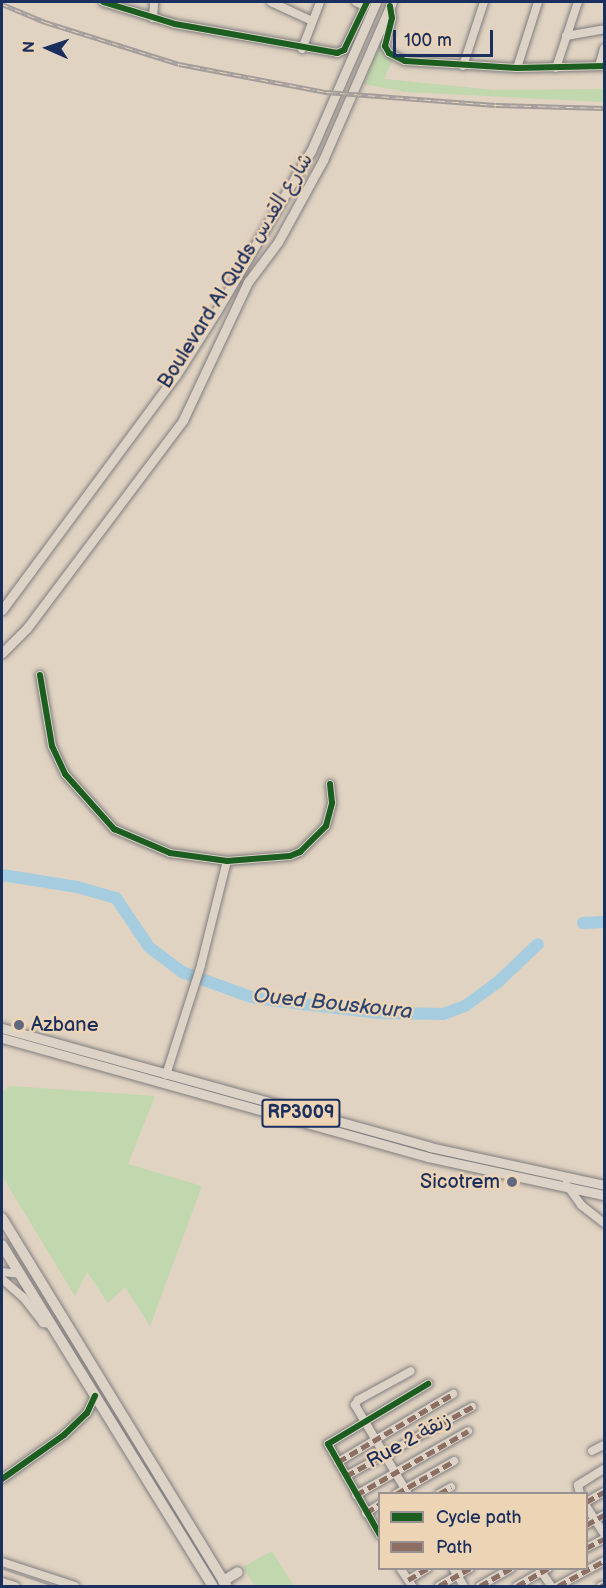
<!DOCTYPE html>
<meta charset="utf-8">
<style>
body{margin:0}
#map{position:relative;width:606px;height:1588px;overflow:hidden;background:#e0d3c2;font-family:"Balsamiq Sans","Playpen Sans Arabic",sans-serif}
div>[style]{position:absolute}
.green>*{inset:0;background:#c1d7ad}
.river>*{height:12px;margin:-6px;padding:0 6px;transform-origin:6px;border-radius:6px;background:#a5cddf}
.roads{filter:drop-shadow(0 0 2px #807e7f) drop-shadow(0 0 2px #807e7f)}
.minor>*{height:8px;margin:-4px;padding:0 4px;transform-origin:4px;border-radius:4px;background:#dcd2c6}
.major>*{height:9px;margin:-4.5px;padding:0 4.5px;transform-origin:4.5px;border-radius:4.5px;background:#dcd2c6}
.highway>*{height:10px;margin:-5px;padding:0 5px;transform-origin:5px;border-radius:5px;background:#dcd2c6}
.tram>*{height:1.5px;margin:-0.75px;padding:0 0.75px;transform-origin:0.75px;border-radius:0.75px;background:#a29d9b}
.rail>*{height:4.5px;margin-top:-2.25px;transform-origin:0;background:repeating-linear-gradient(90deg,#edd4b5 0 7px,#a29d9b 0 14px);box-sizing:border-box;border-block:2px solid #a29d9b}
.quiet>*{height:4.5px;margin-top:-2.25px;transform-origin:0;background:repeating-linear-gradient(90deg,#8d6e63 0 9px,transparent 0 13.5px)}
.cycleway>*{height:6px;margin:-3px;padding:0 3px;transform-origin:3px;border-radius:3px;background:#1b5e20}
.dots>*{width:16px;height:16px;translate:-50% -50%;box-sizing:border-box;border:3px solid #edd4b5;border-radius:50%}
span{translate:-50% -50%;white-space:nowrap;text-align:center;line-height:1.15;-webkit-text-stroke:4.5px #edd4b5;paint-order:stroke}
.shield-label span{padding:2px 4px;background:#edd4b5;border:2px solid;border-radius:4px;-webkit-text-stroke-width:0}
.shield-label{font-size:18px;color:#1b2f5e;font-weight:700}
.street-label{font-size:20px;color:#1b2f5e}
.poi-label{font-size:20px;color:#1b2f5e}
.left{translate:0 -50%;text-align:left}
.right{translate:-100% -50%;text-align:right}
.water-label{font-size:21px;color:#2c4673;font-style:italic}
.frame{position:absolute;inset:0;border:3px solid #1b2f5e;pointer-events:none}
.legend{position:absolute;left:378px;top:1492px;width:210px;height:78px;box-sizing:border-box;background:#edd4b5;border:2px solid #999292;margin:0;padding:8px 10px;list-style:none;font-size:18px;color:#1b2f5e}
.legend li{display:flex;align-items:center;gap:12px;height:30px}
.legend b{width:30px;border:2px solid #999292}
.north{position:absolute;left:18px;top:18px;width:60px;height:60px;-webkit-text-stroke:4px #edd4b5;paint-order:stroke;rotate:273deg;font-size:16px;font-weight:700;line-height:24px;text-align:center;color:#1b2f5e}
.north::after{content:'';display:block;margin:auto;width:21px;height:27px;background:#1b2f5e;clip-path:polygon(50% 0,100% 100%,50% 72%,0 100%)}
.scale{position:absolute;left:393px;top:30px;width:100px;height:27px;box-sizing:border-box;border:3px solid #1b2f5e;border-top:0;padding-left:8px;font-size:18px;line-height:21px;white-space:nowrap;color:#1b2f5e;-webkit-text-stroke:4px #edd4b5;paint-order:stroke}
</style>
<div id="map">
<div class="green">
<div style="clip-path:polygon(377px 48px,393px 60px,384px 79px,495px 90px,604px 89px,604px 102px,406px 92px,364px 84px)"></div>
<div style="clip-path:polygon(10px 1086px,155px 1096px,128px 1164px,202px 1186px,150px 1326px,125px 1287px,108px 1303px,87px 1272px,75px 1296px,2px 1176px,2px 1092px)"></div>
<div style="clip-path:polygon(272px 1551px,294px 1586px,255px 1586px,243px 1567px)"></div>
</div>
<div class="river">
<div style="left:2px;top:875px;width:76px;rotate:9.1deg"></div>
<div style="left:77px;top:887px;width:41px;rotate:15.8deg"></div>
<div style="left:116px;top:898px;width:59px;rotate:56deg"></div>
<div style="left:149px;top:947px;width:41px;rotate:37.1deg"></div>
<div style="left:182px;top:972px;width:73px;rotate:19.9deg"></div>
<div style="left:251px;top:997px;width:26px;rotate:9deg"></div>
<div style="left:277px;top:1001px;width:103px;rotate:6.7deg"></div>
<div style="left:379px;top:1013px;width:64px;rotate:0.9deg"></div>
<div style="left:443px;top:1014px;width:23px;rotate:-20deg"></div>
<div style="left:465px;top:1006px;width:41px;rotate:-36deg"></div>
<div style="left:498px;top:982px;width:55px;rotate:-43.5deg"></div>
<div style="left:583px;top:923px;width:21px;rotate:-3deg"></div>
</div>
<div class="roads">
<div class="minor">
<div style="left:103px;top:2px;width:75px;rotate:17deg"></div>
<div style="left:175px;top:24px;width:165px;rotate:10.1deg"></div>
<div style="left:337px;top:53px;width:8px;rotate:-23deg"></div>
<div style="left:344px;top:50px;width:53px;rotate:-64.4deg"></div>
<div style="left:271px;top:2px;width:45px;rotate:24.9deg"></div>
<div style="left:356px;top:2px;width:10px;rotate:24deg"></div>
<div style="left:390px;top:6px;width:12px;rotate:81deg"></div>
<div style="left:392px;top:18px;width:29px;rotate:104deg"></div>
<div style="left:385px;top:46px;width:8px;rotate:60deg"></div>
<div style="left:389px;top:53px;width:18px;rotate:27deg"></div>
<div style="left:405px;top:61px;width:112px;rotate:3.6deg"></div>
<div style="left:517px;top:68px;width:87px;rotate:-1.3deg"></div>
<div style="left:153px;top:18px;width:16px;rotate:-86deg"></div>
<div style="left:566px;top:36px;width:39px;rotate:-10deg"></div>
<div style="left:302px;top:49px;width:50px;rotate:-69deg"></div>
<div style="left:463px;top:66px;width:67px;rotate:-71.8deg"></div>
<div style="left:599px;top:66px;width:18px;rotate:-74deg"></div>
<div style="left:517px;top:68px;width:69px;rotate:-72.3deg"></div>
<div style="left:556px;top:68px;width:70px;rotate:-71.6deg"></div>
<div style="left:40px;top:675px;width:72px;rotate:80.4deg"></div>
<div style="left:52px;top:746px;width:31px;rotate:65deg"></div>
<div style="left:65px;top:774px;width:74px;rotate:48.3deg"></div>
<div style="left:114px;top:829px;width:61px;rotate:23.2deg"></div>
<div style="left:170px;top:853px;width:58px;rotate:8deg"></div>
<div style="left:227px;top:861px;width:63px;rotate:-4.5deg"></div>
<div style="left:290px;top:856px;width:11px;rotate:-22deg"></div>
<div style="left:300px;top:852px;width:37px;rotate:-45deg"></div>
<div style="left:326px;top:826px;width:24px;rotate:-75deg"></div>
<div style="left:332px;top:803px;width:19px;rotate:-96deg"></div>
<div style="left:166px;top:1075px;width:115px;rotate:-72.3deg"></div>
<div style="left:201px;top:965px;width:107px;rotate:-76deg"></div>
<div style="left:566px;top:1184px;width:26px;rotate:54deg"></div>
<div style="left:581px;top:1205px;width:29px;rotate:38deg"></div>
<div style="left:2px;top:1272px;width:18px;rotate:6deg"></div>
<div style="left:2px;top:1279px;width:28px;rotate:41deg"></div>
<div style="left:23px;top:1297px;width:33px;rotate:52deg"></div>
<div style="left:43px;top:1323px;width:8px;rotate:7deg"></div>
<div style="left:592px;top:1451px;width:13px;rotate:-27deg"></div>
<div style="left:338px;top:1462px;width:134px;rotate:-30.6deg"></div>
<div style="left:346px;top:1476px;width:144px;rotate:-28.7deg"></div>
<div style="left:2px;top:1479px;width:76px;rotate:-35.4deg"></div>
<div style="left:64px;top:1435px;width:32px;rotate:-44deg"></div>
<div style="left:87px;top:1413px;width:19px;rotate:-65deg"></div>
<div style="left:396px;top:1494px;width:67px;rotate:-29.6deg"></div>
<div style="left:408px;top:1494px;width:104px;rotate:-120.8deg"></div>
<div style="left:355px;top:1405px;width:6px;rotate:-59deg"></div>
<div style="left:358px;top:1400px;width:60px;rotate:-28.7deg"></div>
<div style="left:439px;top:1494px;width:14px;rotate:-30deg"></div>
<div style="left:580px;top:1494px;width:9px;rotate:-103deg"></div>
<div style="left:578px;top:1485px;width:31px;rotate:-32deg"></div>
<div style="left:356px;top:1495px;width:129px;rotate:-29.7deg"></div>
<div style="left:586px;top:1502px;width:21px;rotate:-29deg"></div>
<div style="left:586px;top:1506px;width:33px;rotate:57deg"></div>
<div style="left:366px;top:1513px;width:17px;rotate:-33deg"></div>
<div style="left:586px;top:1525px;width:21px;rotate:-29deg"></div>
<div style="left:380px;top:1535px;width:105px;rotate:-119.7deg"></div>
<div style="left:328px;top:1444px;width:117px;rotate:-31deg"></div>
<div style="left:586px;top:1548px;width:20px;rotate:-27deg"></div>
<div style="left:2px;top:1562px;width:77px;rotate:18.2deg"></div>
<div style="left:400px;top:1568px;width:22px;rotate:56deg"></div>
<div style="left:453px;top:1568px;width:21px;rotate:59deg"></div>
<div style="left:540px;top:1570px;width:19px;rotate:55deg"></div>
<div style="left:408px;top:1580px;width:23px;rotate:-31deg"></div>
<div style="left:2px;top:1582px;width:14px;rotate:17deg"></div>
<div style="left:439px;top:1586px;width:36px;rotate:-30deg"></div>
<div style="left:480px;top:1586px;width:36px;rotate:-30deg"></div>
<div style="left:517px;top:1586px;width:36px;rotate:-30deg"></div>
<div style="left:558px;top:1586px;width:52px;rotate:-28.5deg"></div>
<div style="left:601px;top:1586px;width:3px;rotate:-18deg"></div>
</div>
<div class="major">
<div style="left:2px;top:610px;width:292px;rotate:-53.5deg"></div>
<div style="left:176px;top:375px;width:75px;rotate:-57.6deg"></div>
<div style="left:216px;top:312px;width:187px;rotate:-59.5deg"></div>
<div style="left:311px;top:151px;width:163px;rotate:-66.4deg"></div>
<div style="left:2px;top:653px;width:35px;rotate:-45deg"></div>
<div style="left:27px;top:628px;width:260px;rotate:-53.1deg"></div>
<div style="left:183px;top:420px;width:153px;rotate:-64.8deg"></div>
<div style="left:248px;top:282px;width:50px;rotate:-53.1deg"></div>
<div style="left:278px;top:242px;width:94px;rotate:-61.2deg"></div>
<div style="left:323px;top:160px;width:172px;rotate:-66.4deg"></div>
<div style="left:2px;top:1028px;width:444px;rotate:15.5deg"></div>
<div style="left:430px;top:1147px;width:178px;rotate:12.3deg"></div>
<div style="left:2px;top:1038px;width:442px;rotate:15.6deg"></div>
<div style="left:428px;top:1157px;width:180px;rotate:12.2deg"></div>
</div>
<div class="highway">
<div style="left:2px;top:1218px;width:431px;rotate:58.6deg"></div>
<div style="left:2px;top:1245px;width:401px;rotate:58.3deg"></div>
<div style="left:223px;top:1581px;width:17px;rotate:-31deg"></div>
</div>
</div>
<div class="tram">
<div style="left:2px;top:1568px;width:55px;rotate:19.1deg"></div>
</div>
<div class="rail">
<div style="left:2px;top:4px;width:47px;rotate:22.7deg"></div>
<div style="left:45px;top:22px;width:140px;rotate:17.4deg"></div>
<div style="left:179px;top:64px;width:150px;rotate:10.8deg"></div>
<div style="left:326px;top:92px;width:170px;rotate:4.4deg"></div>
<div style="left:496px;top:105px;width:108px;rotate:1.6deg"></div>
</div>
<div class="quiet">
<div style="left:338px;top:1462px;width:134px;rotate:-30.6deg"></div>
<div style="left:346px;top:1476px;width:144px;rotate:-28.7deg"></div>
<div style="left:396px;top:1494px;width:67px;rotate:-29.6deg"></div>
<div style="left:439px;top:1494px;width:14px;rotate:-30deg"></div>
<div style="left:356px;top:1495px;width:129px;rotate:-29.7deg"></div>
<div style="left:586px;top:1502px;width:21px;rotate:-29deg"></div>
<div style="left:366px;top:1513px;width:17px;rotate:-33deg"></div>
<div style="left:586px;top:1525px;width:21px;rotate:-29deg"></div>
<div style="left:586px;top:1548px;width:20px;rotate:-27deg"></div>
<div style="left:408px;top:1580px;width:23px;rotate:-31deg"></div>
<div style="left:439px;top:1586px;width:36px;rotate:-30deg"></div>
<div style="left:480px;top:1586px;width:36px;rotate:-30deg"></div>
<div style="left:517px;top:1586px;width:36px;rotate:-30deg"></div>
<div style="left:558px;top:1586px;width:52px;rotate:-28.5deg"></div>
<div style="left:601px;top:1586px;width:3px;rotate:-18deg"></div>
</div>
<div class="cycleway">
<div style="left:103px;top:2px;width:75px;rotate:17deg"></div>
<div style="left:175px;top:24px;width:165px;rotate:10.1deg"></div>
<div style="left:337px;top:53px;width:8px;rotate:-23deg"></div>
<div style="left:344px;top:50px;width:53px;rotate:-64.4deg"></div>
<div style="left:390px;top:6px;width:12px;rotate:81deg"></div>
<div style="left:392px;top:18px;width:29px;rotate:104deg"></div>
<div style="left:385px;top:46px;width:8px;rotate:60deg"></div>
<div style="left:389px;top:53px;width:18px;rotate:27deg"></div>
<div style="left:405px;top:61px;width:112px;rotate:3.6deg"></div>
<div style="left:517px;top:68px;width:87px;rotate:-1.3deg"></div>
<div style="left:40px;top:675px;width:72px;rotate:80.4deg"></div>
<div style="left:52px;top:746px;width:31px;rotate:65deg"></div>
<div style="left:65px;top:774px;width:74px;rotate:48.3deg"></div>
<div style="left:114px;top:829px;width:61px;rotate:23.2deg"></div>
<div style="left:170px;top:853px;width:58px;rotate:8deg"></div>
<div style="left:227px;top:861px;width:63px;rotate:-4.5deg"></div>
<div style="left:290px;top:856px;width:11px;rotate:-22deg"></div>
<div style="left:300px;top:852px;width:37px;rotate:-45deg"></div>
<div style="left:326px;top:826px;width:24px;rotate:-75deg"></div>
<div style="left:332px;top:803px;width:19px;rotate:-96deg"></div>
<div style="left:2px;top:1479px;width:76px;rotate:-35.4deg"></div>
<div style="left:64px;top:1435px;width:32px;rotate:-44deg"></div>
<div style="left:87px;top:1413px;width:19px;rotate:-65deg"></div>
<div style="left:380px;top:1535px;width:105px;rotate:-119.7deg"></div>
<div style="left:328px;top:1444px;width:117px;rotate:-31deg"></div>
</div>
<div class="dots">
<div style="left:19px;top:1025px;background:#606881"></div>
<div style="left:512px;top:1182px;background:#606881"></div>
</div>
<div class="shield-label">
<span style="left:301px;top:1113px">RP3009</span>
</div>
<div class="street-label">
<span style="left:236px;top:271px;rotate:-58deg">Boulevard Al Quds شارع القدس</span>
<span style="left:409px;top:1441px;rotate:-29deg">Rue 2 زنقة</span>
</div>
<div class="poi-label">
<span class="left" style="left:31px;top:1025px">Azbane</span>
<span class="right" style="left:500px;top:1182px">Sicotrem</span>
</div>
<div class="water-label">
<span style="left:333px;top:1004px;rotate:6deg">Oued Bouskoura</span>
</div>
<div class="frame"></div>
<ul class="legend">
<li><b style="height:8px;background:#1b5e20"></b>Cycle path</li>
<li><b style="height:8px;background:#8d6e63"></b>Path</li>
</ul>
<div class="north">N</div>
<div class="scale">100 m</div>
</div>
